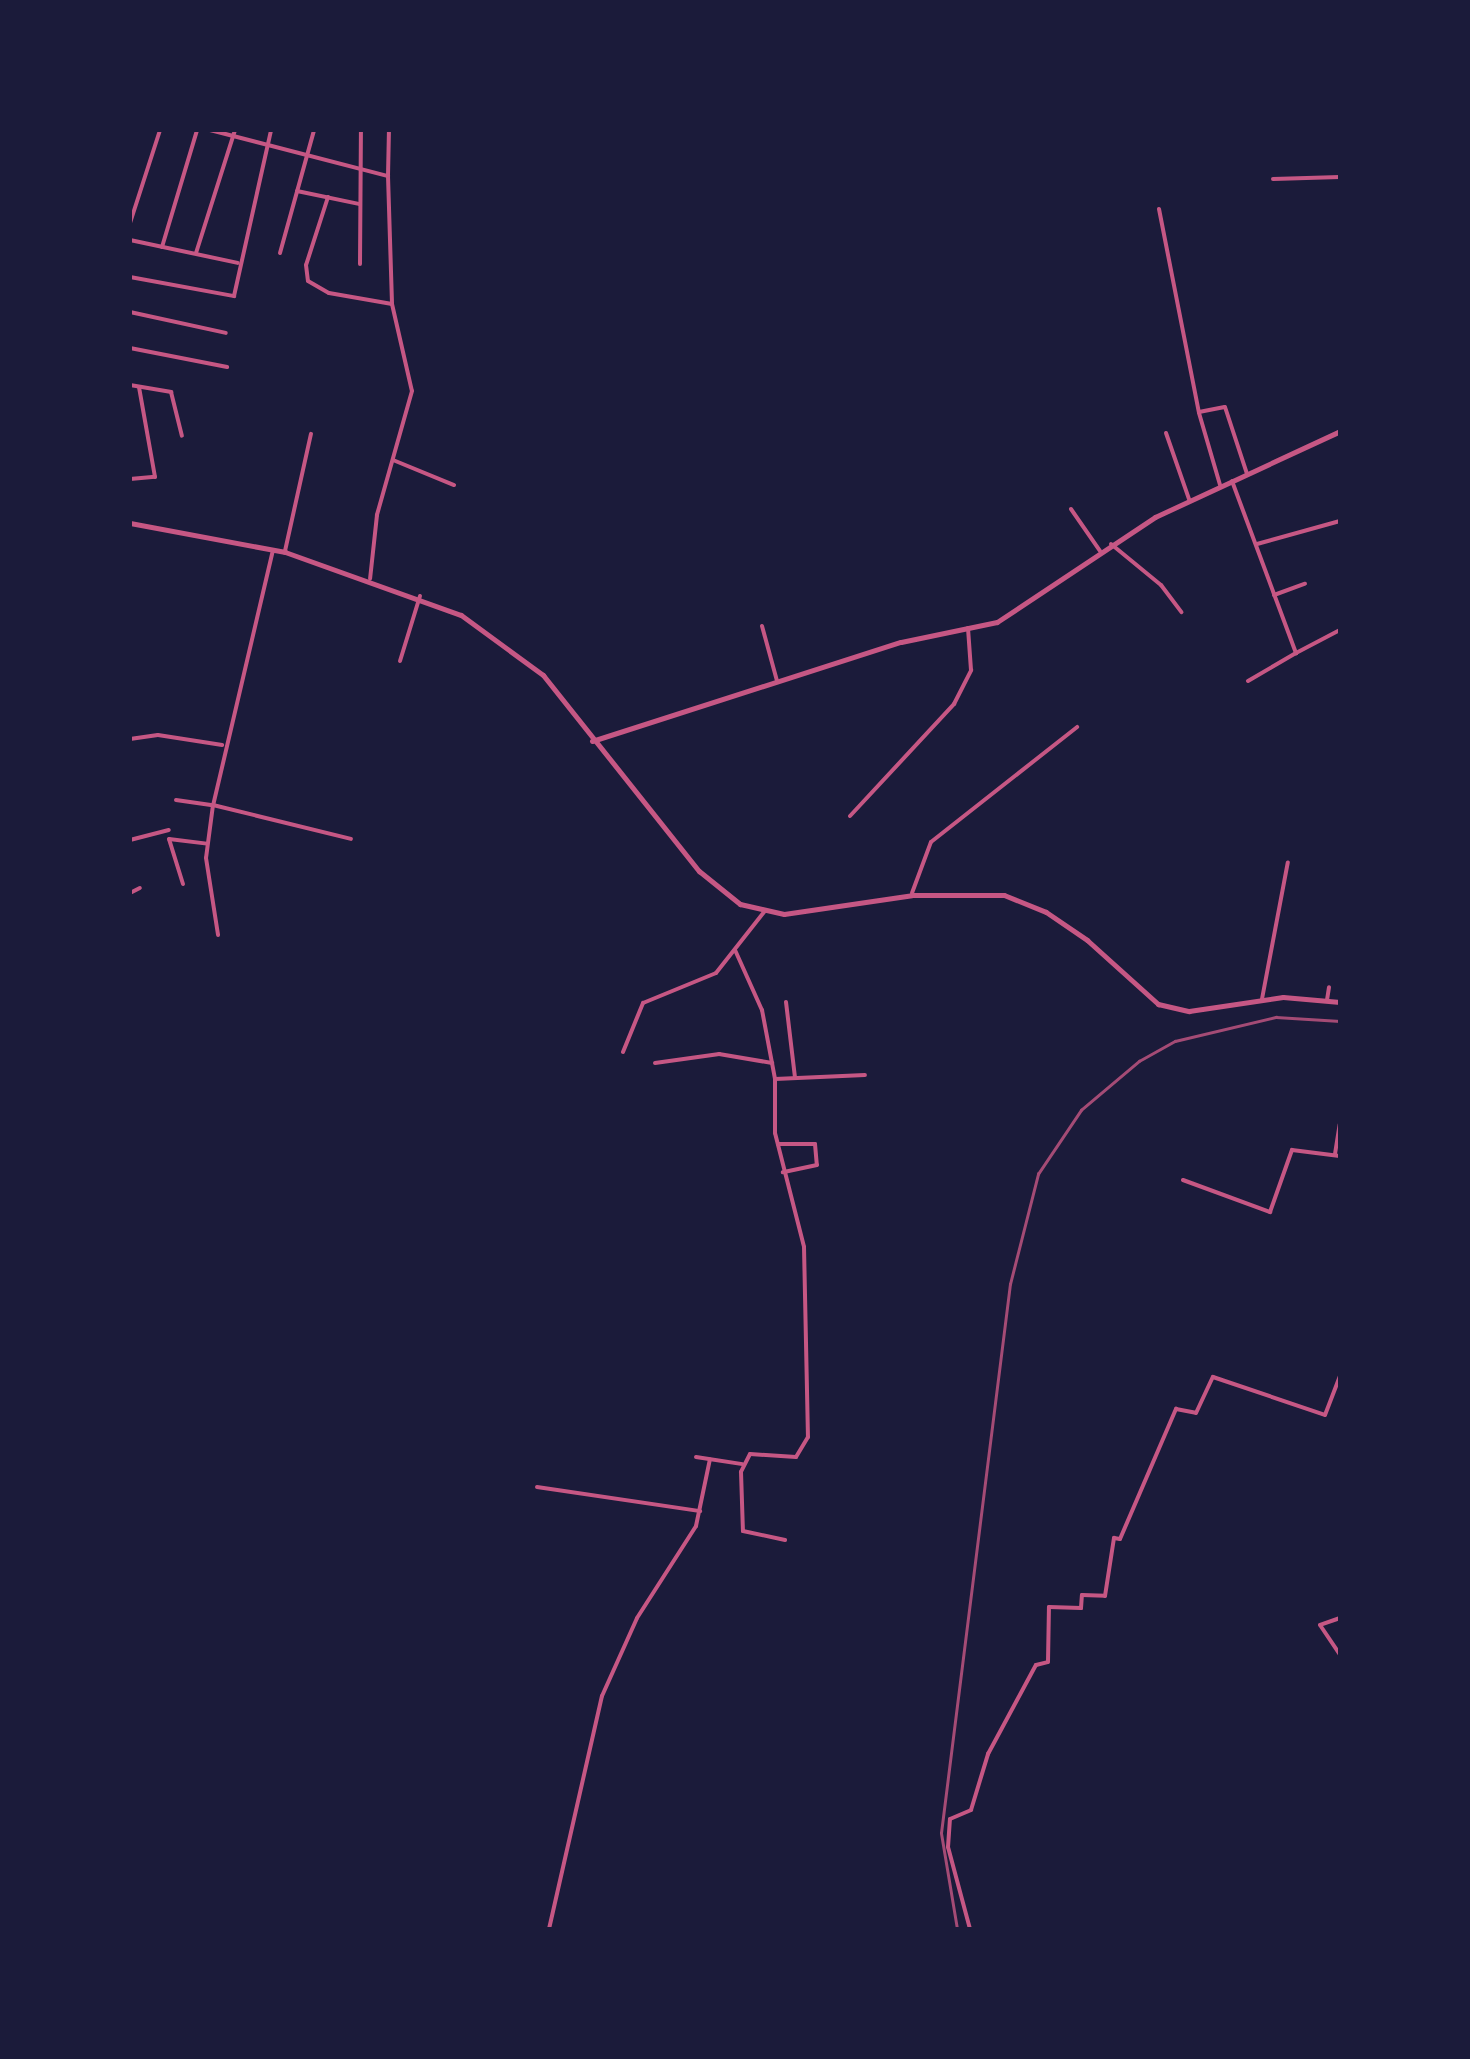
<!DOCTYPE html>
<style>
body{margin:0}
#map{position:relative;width:1470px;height:2059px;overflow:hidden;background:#1b1b3a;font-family:Mulish,sans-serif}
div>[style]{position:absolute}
.minor>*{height:4px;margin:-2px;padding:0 2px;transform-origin:2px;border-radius:2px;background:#c65784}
.tertiary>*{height:5px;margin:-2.5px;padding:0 2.5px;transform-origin:2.5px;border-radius:2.5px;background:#c65784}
.rail>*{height:2.5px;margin:-1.25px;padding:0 1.25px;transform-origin:1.25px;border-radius:1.25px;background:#a44b75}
span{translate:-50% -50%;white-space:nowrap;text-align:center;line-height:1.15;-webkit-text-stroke:9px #1b1b3a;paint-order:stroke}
.frame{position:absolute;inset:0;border:132px solid #1b1b3a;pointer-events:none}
</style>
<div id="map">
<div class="minor">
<div style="left:210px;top:130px;width:184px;rotate:14.5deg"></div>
<div style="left:388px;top:176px;width:128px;rotate:88.2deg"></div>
<div style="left:392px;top:304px;width:89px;rotate:77.1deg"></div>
<div style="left:412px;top:391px;width:129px;rotate:105.8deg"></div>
<div style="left:377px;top:515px;width:64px;rotate:96.2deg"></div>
<div style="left:388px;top:176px;width:46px;rotate:-88.8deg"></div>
<div style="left:1273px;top:179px;width:67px;rotate:-1.7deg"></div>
<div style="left:297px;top:191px;width:63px;rotate:11.8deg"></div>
<div style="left:328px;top:197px;width:71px;rotate:107.9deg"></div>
<div style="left:306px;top:265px;width:16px;rotate:83deg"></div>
<div style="left:308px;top:281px;width:24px;rotate:30deg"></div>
<div style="left:329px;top:293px;width:64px;rotate:9.9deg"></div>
<div style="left:1159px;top:209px;width:207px;rotate:78.9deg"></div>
<div style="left:1199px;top:412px;width:26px;rotate:-11deg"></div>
<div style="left:1225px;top:407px;width:71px;rotate:71.8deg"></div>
<div style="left:130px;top:223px;width:98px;rotate:-72.1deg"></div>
<div style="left:130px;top:240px;width:110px;rotate:12deg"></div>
<div style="left:162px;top:247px;width:122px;rotate:-73.3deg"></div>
<div style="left:196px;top:253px;width:129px;rotate:-72.4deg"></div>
<div style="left:280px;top:253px;width:128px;rotate:-74.5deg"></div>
<div style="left:360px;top:264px;width:134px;rotate:-89.6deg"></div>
<div style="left:130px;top:277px;width:106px;rotate:10.4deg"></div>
<div style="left:234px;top:296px;width:170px;rotate:-77.4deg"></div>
<div style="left:130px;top:312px;width:98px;rotate:12.3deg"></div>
<div style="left:130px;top:348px;width:99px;rotate:11.1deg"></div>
<div style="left:130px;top:385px;width:42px;rotate:9.7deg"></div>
<div style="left:171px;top:392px;width:45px;rotate:76deg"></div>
<div style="left:1199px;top:413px;width:75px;rotate:73.7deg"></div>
<div style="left:1166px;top:433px;width:70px;rotate:70.8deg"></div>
<div style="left:393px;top:460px;width:66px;rotate:22.3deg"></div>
<div style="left:130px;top:479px;width:25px;rotate:-5deg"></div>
<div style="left:155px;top:477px;width:91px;rotate:-100.1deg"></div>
<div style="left:1232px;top:481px;width:184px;rotate:69.6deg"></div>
<div style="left:1296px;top:653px;width:50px;rotate:-27.6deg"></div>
<div style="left:1071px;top:509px;width:51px;rotate:55.4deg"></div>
<div style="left:1111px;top:544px;width:65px;rotate:39.4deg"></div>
<div style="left:1161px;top:585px;width:34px;rotate:53deg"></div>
<div style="left:1257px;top:544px;width:86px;rotate:-15.5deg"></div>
<div style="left:273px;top:550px;width:262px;rotate:103.2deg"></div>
<div style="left:213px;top:805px;width:142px;rotate:13.8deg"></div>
<div style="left:285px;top:551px;width:120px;rotate:-77.5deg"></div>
<div style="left:1274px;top:595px;width:33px;rotate:-20deg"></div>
<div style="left:762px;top:626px;width:57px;rotate:74.7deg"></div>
<div style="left:400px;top:661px;width:68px;rotate:-72.9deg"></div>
<div style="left:1248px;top:681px;width:56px;rotate:-30.3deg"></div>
<div style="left:130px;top:739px;width:28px;rotate:-8deg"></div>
<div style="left:158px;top:735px;width:65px;rotate:8.9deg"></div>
<div style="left:176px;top:800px;width:37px;rotate:8deg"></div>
<div style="left:213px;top:805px;width:53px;rotate:97.5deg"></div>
<div style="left:206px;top:858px;width:78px;rotate:81.1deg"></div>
<div style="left:850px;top:816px;width:153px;rotate:-47.1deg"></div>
<div style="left:954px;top:704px;width:38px;rotate:-63deg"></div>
<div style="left:971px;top:670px;width:42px;rotate:-94.1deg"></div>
<div style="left:130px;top:840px;width:40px;rotate:-14.4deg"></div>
<div style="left:183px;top:884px;width:47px;rotate:-107.3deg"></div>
<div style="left:169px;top:839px;width:38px;rotate:7deg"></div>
<div style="left:130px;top:893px;width:11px;rotate:-27deg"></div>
<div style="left:912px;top:893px;width:54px;rotate:-69.6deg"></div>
<div style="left:931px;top:842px;width:186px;rotate:-38.2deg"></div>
<div style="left:735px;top:950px;width:66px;rotate:65.8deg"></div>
<div style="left:762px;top:1010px;width:70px;rotate:79.3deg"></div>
<div style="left:775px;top:1079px;width:54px;rotate:90deg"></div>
<div style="left:775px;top:1133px;width:118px;rotate:75.7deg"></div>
<div style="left:804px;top:1247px;width:190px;rotate:88.8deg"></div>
<div style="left:808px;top:1437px;width:23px;rotate:121deg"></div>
<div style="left:796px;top:1457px;width:46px;rotate:-176.3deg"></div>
<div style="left:750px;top:1454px;width:20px;rotate:117deg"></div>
<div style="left:741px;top:1472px;width:59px;rotate:88.1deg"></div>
<div style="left:743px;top:1531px;width:43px;rotate:12.1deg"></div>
<div style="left:1262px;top:999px;width:139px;rotate:-79.3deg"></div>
<div style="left:1327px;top:1000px;width:13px;rotate:-81deg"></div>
<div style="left:786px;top:1002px;width:76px;rotate:83.2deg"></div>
<div style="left:623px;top:1052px;width:53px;rotate:-67.8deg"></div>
<div style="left:643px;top:1003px;width:79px;rotate:-22.3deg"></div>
<div style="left:716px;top:973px;width:78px;rotate:-51.8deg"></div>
<div style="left:655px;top:1063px;width:65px;rotate:-8deg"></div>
<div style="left:719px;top:1054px;width:54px;rotate:9.6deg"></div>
<div style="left:775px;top:1079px;width:90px;rotate:-2.5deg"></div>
<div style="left:778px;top:1144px;width:37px"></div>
<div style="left:815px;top:1144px;width:21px;rotate:85deg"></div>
<div style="left:817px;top:1165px;width:35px;rotate:168deg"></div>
<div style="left:1335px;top:1154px;width:30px;rotate:-81deg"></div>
<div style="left:1183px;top:1180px;width:93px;rotate:20.2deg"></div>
<div style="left:1270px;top:1212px;width:66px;rotate:-70.5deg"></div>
<div style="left:1292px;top:1150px;width:48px;rotate:7.1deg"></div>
<div style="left:696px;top:1457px;width:47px;rotate:8.7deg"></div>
<div style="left:537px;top:1487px;width:165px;rotate:8.4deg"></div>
<div style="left:1340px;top:1618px;width:21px;rotate:161deg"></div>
<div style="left:1320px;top:1625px;width:36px;rotate:56deg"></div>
<div style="left:549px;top:1929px;width:239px;rotate:-77.2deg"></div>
<div style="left:602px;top:1696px;width:85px;rotate:-65.8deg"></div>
<div style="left:637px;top:1618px;width:109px;rotate:-57.3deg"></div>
<div style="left:696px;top:1526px;width:68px;rotate:-78.2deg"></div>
<div style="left:970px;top:1929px;width:85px;rotate:-105deg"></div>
<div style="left:948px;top:1847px;width:28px;rotate:-86deg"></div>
<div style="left:950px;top:1819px;width:23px;rotate:-23deg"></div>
<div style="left:971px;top:1810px;width:59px;rotate:-73.1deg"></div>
<div style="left:988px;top:1754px;width:101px;rotate:-61.7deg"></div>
<div style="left:1036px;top:1665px;width:12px;rotate:-14deg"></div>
<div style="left:1048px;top:1662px;width:55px;rotate:-89deg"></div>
<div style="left:1049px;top:1607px;width:32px;rotate:2deg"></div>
<div style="left:1081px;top:1608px;width:13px;rotate:-86deg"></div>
<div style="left:1082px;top:1595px;width:23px;rotate:2deg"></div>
<div style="left:1105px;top:1596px;width:59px;rotate:-81.2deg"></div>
<div style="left:1114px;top:1538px;width:6px;rotate:9deg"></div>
<div style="left:1120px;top:1539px;width:142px;rotate:-66.7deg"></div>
<div style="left:1176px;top:1409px;width:20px;rotate:11deg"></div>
<div style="left:1196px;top:1413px;width:40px;rotate:-65deg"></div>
<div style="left:1213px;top:1377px;width:118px;rotate:18.7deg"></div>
<div style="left:1325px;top:1415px;width:42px;rotate:-69deg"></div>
</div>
<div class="tertiary">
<div style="left:130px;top:523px;width:158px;rotate:10.6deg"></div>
<div style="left:285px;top:552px;width:187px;rotate:19.7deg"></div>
<div style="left:461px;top:615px;width:102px;rotate:36.2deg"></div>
<div style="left:543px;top:675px;width:251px;rotate:51.5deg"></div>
<div style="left:699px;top:871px;width:53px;rotate:38.8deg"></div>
<div style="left:740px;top:904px;width:45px;rotate:12.8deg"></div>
<div style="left:784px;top:914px;width:129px;rotate:-8.4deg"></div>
<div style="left:912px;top:895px;width:92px"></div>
<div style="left:1004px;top:895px;width:45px;rotate:22deg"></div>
<div style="left:1046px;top:912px;width:50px;rotate:34.3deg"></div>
<div style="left:1087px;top:940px;width:96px;rotate:42deg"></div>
<div style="left:1158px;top:1004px;width:32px;rotate:13deg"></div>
<div style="left:1189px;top:1011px;width:95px;rotate:-8.5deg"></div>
<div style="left:1283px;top:997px;width:57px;rotate:5deg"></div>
<div style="left:592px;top:741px;width:324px;rotate:-17.8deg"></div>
<div style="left:901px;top:642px;width:98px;rotate:-11.8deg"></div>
<div style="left:997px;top:622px;width:190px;rotate:-33.6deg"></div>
<div style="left:1155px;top:517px;width:204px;rotate:-24.9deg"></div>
</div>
<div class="rail">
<div style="left:957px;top:1929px;width:97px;rotate:-99.5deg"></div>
<div style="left:941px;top:1833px;width:553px;rotate:-82.84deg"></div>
<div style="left:1010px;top:1284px;width:114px;rotate:-75.7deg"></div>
<div style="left:1038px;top:1174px;width:77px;rotate:-56.1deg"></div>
<div style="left:1081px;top:1110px;width:76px;rotate:-40.2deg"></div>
<div style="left:1139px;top:1061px;width:41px;rotate:-29.1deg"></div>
<div style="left:1175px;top:1041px;width:104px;rotate:-13.4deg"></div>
<div style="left:1276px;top:1017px;width:64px;rotate:3.6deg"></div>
</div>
<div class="frame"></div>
</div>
